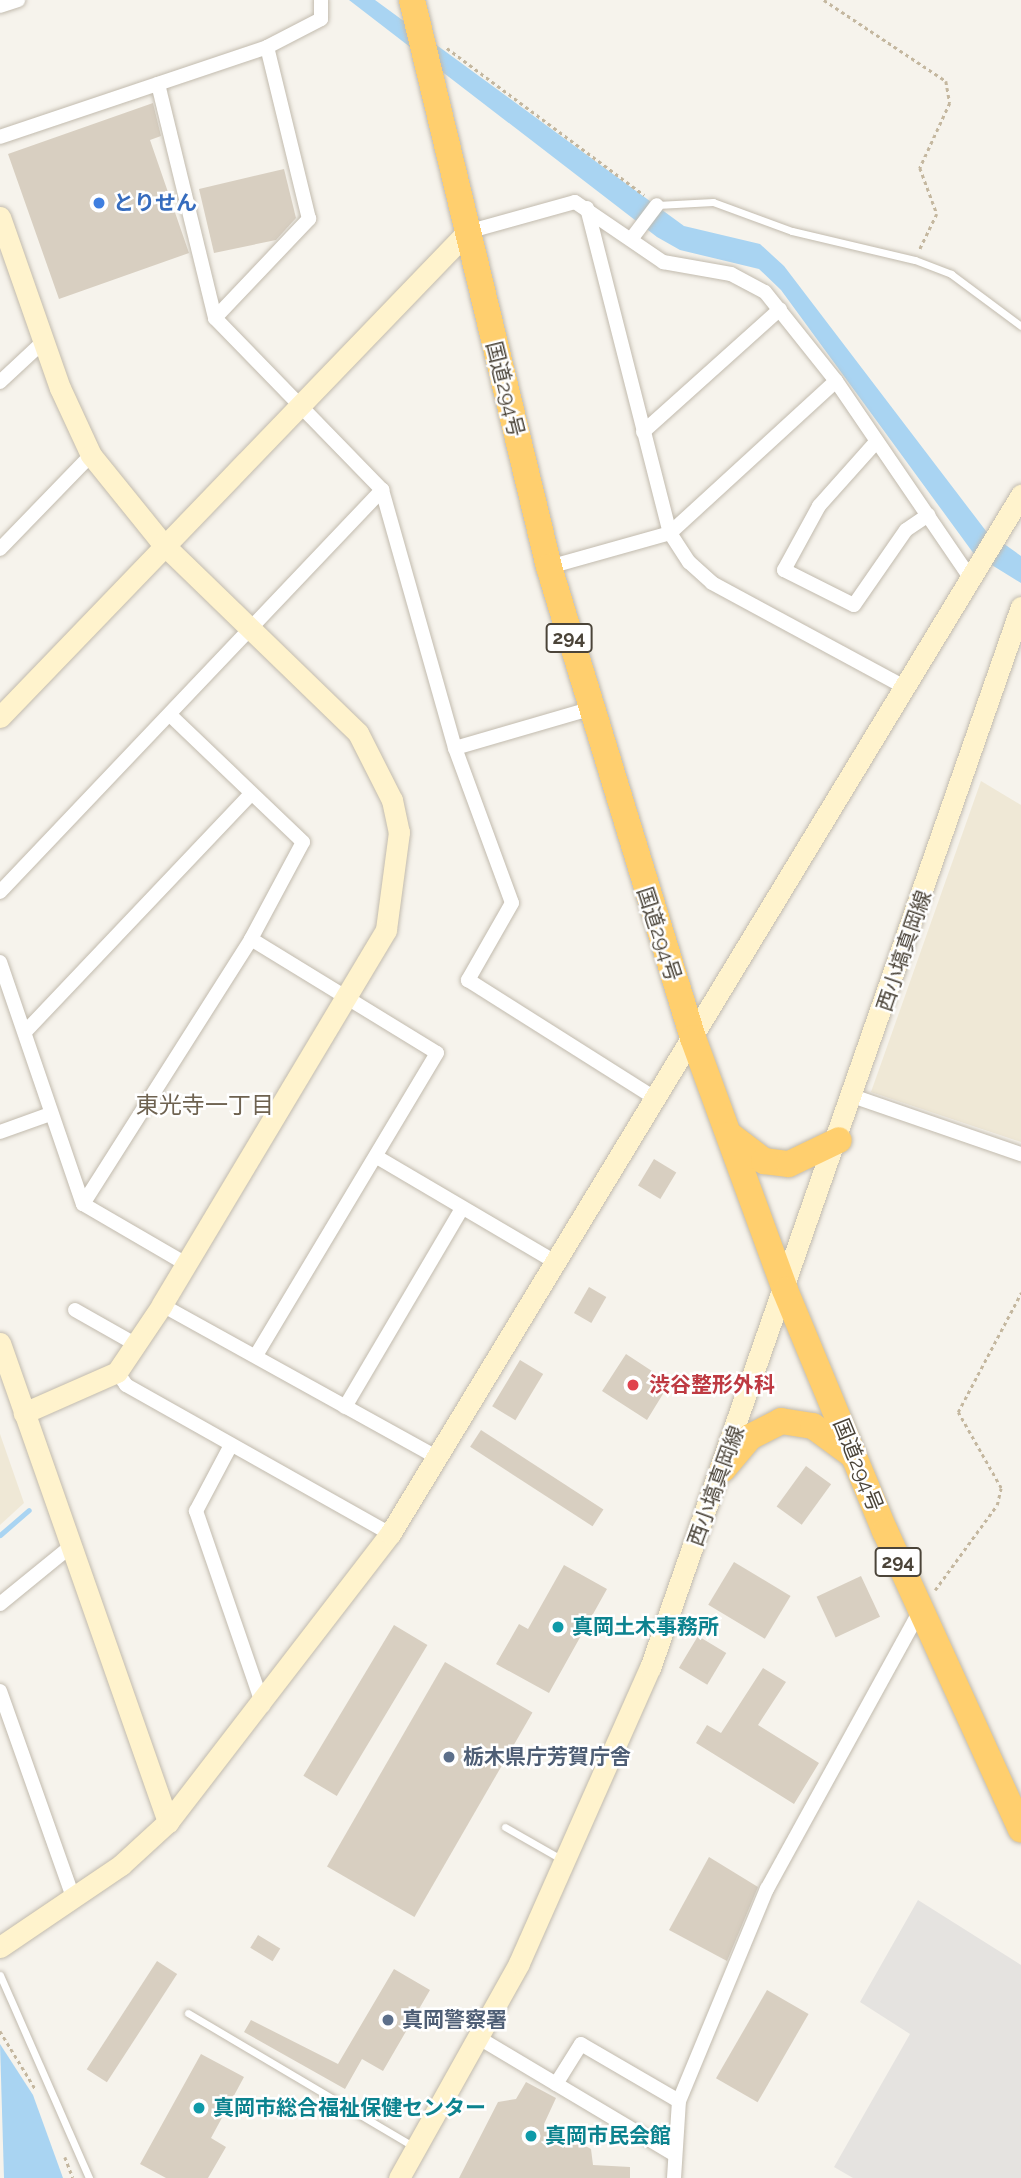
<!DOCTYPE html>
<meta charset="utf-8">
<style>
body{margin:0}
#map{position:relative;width:1021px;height:2178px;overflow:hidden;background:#f6f3ec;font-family:Raleway,"Noto Sans JP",sans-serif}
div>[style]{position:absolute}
.education>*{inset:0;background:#efe8d6}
.parking>*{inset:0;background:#e5e3e0}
.water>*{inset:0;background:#a9d4f2}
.stream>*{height:5px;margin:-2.5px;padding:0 2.5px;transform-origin:2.5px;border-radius:2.5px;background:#a9d4f2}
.building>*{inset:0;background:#d8cfc1;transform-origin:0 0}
.path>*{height:2.5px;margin-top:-1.25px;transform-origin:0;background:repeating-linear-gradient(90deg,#c4b79f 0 3.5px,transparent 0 7px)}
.roads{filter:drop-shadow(0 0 2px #c2bbae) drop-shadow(0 0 2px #c2bbae)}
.lane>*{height:7px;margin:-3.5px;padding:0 3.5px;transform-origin:3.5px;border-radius:3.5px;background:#fff}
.street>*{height:14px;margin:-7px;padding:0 7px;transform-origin:7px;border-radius:7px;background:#fff}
.secondary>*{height:21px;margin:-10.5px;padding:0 10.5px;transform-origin:10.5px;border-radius:10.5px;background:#fff3cd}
.highway>*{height:26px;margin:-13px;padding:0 13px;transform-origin:13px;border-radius:13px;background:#ffcf6e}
.dots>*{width:19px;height:19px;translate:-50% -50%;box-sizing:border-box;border:4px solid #fff;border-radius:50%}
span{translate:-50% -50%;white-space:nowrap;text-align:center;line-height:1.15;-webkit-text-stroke:5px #fff;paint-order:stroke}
.shield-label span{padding:2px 5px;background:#fff;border:2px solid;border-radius:5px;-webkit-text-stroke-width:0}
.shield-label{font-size:19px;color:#4b4439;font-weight:700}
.shop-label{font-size:21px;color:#366cbe;font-weight:700}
.left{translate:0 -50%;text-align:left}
.street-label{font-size:21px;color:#4b4439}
.health-label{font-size:21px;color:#be3a42;font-weight:700}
.culture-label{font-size:21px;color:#0d838f;font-weight:700}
.service-label{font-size:21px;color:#4e5e75;font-weight:700}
.neighbourhood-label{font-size:23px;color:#6e6250}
</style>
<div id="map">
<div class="education">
<div style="clip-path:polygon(981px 781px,1021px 805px,1021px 1142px,871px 1092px)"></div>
<div style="clip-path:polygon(0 1434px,24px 1503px,0 1525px)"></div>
</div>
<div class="parking">
<div style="clip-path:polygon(918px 1900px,1021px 1965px,1021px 2178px,853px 2178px,834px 2167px,910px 2034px,860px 2002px)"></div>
</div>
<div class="water">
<div style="clip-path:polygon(349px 0,375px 0,684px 226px,760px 244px,784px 266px,986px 531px,1021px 556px,1021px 583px,974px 554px,781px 290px,759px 269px,680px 250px,657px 237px)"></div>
<div style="clip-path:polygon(0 2044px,33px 2095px,63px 2178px,4px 2178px)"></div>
</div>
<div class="stream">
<div style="left:0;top:1535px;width:38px;rotate:-41deg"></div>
</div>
<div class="building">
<div style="clip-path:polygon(153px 103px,161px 136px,150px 140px,189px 253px,59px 299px,8px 154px)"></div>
<div style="clip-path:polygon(284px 169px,296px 218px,276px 240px,214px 253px,199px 189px)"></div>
<div style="left:654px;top:1159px;width:26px;height:31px;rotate:31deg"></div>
<div style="left:589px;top:1287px;width:20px;height:30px;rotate:30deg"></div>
<div style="clip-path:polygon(626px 1354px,658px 1375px,654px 1382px,666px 1389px,647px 1420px,602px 1391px)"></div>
<div style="left:520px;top:1360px;width:27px;height:54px;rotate:31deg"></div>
<div style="left:481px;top:1430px;width:146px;height:20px;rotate:33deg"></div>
<div style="left:806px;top:1466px;width:31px;height:50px;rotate:36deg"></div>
<div style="left:734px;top:1562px;width:66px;height:50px;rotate:31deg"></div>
<div style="clip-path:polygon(564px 1565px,607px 1589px,549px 1693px,496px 1664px,519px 1624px,528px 1629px)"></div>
<div style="left:861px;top:1576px;width:45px;height:49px;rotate:65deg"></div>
<div style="left:394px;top:1625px;width:39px;height:176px;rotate:31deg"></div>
<div style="left:698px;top:1636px;width:33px;height:37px;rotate:31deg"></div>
<div style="left:445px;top:1662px;width:101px;height:236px;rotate:30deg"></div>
<div style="clip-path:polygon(763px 1668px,786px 1682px,758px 1725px,819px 1763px,794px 1804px,696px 1743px,707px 1725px,721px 1733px)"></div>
<div style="clip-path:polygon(709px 1857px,758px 1887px,727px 1961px,669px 1930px)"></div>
<div style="left:258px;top:1935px;width:26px;height:15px;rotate:31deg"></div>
<div style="left:157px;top:1961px;width:24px;height:129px;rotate:33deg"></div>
<div style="clip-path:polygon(394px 1969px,430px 1990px,383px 2071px,362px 2059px,345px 2089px,244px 2032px,251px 2020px,338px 2064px)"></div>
<div style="left:767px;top:1990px;width:48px;height:102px;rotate:30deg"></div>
<div style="clip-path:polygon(201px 2054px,244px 2077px,211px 2138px,226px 2147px,208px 2178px,166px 2178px,140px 2164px)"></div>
<div style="clip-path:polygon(526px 2082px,556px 2098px,544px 2124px,591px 2149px,593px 2165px,630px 2167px,630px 2178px,459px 2178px,498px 2102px,516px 2099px)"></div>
</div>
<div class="path">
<div style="left:824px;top:0;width:146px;rotate:33.6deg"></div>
<div style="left:946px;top:81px;width:22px;rotate:80deg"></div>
<div style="left:950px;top:103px;width:72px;rotate:114.8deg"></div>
<div style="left:920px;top:168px;width:49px;rotate:69.7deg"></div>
<div style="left:937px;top:214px;width:41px;rotate:115.9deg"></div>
<div style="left:447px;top:48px;width:246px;rotate:36.7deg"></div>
<div style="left:935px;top:1590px;width:105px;rotate:-53.9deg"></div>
<div style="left:997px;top:1505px;width:17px;rotate:-77deg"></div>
<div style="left:1001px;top:1488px;width:87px;rotate:-119.5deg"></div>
<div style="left:958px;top:1412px;width:135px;rotate:-62.1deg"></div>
<div style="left:0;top:2031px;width:69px;rotate:58.6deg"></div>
<div style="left:65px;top:2157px;width:22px;rotate:69deg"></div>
</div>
<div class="roads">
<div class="lane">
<div style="left:657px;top:205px;width:56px;rotate:-3.1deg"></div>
<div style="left:713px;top:202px;width:84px;rotate:20.2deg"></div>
<div style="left:792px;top:231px;width:126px;rotate:13.3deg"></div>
<div style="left:915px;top:260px;width:39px;rotate:21deg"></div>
<div style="left:951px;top:274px;width:87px;rotate:36.6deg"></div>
<div style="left:505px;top:1827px;width:64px;rotate:29.7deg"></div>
<div style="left:0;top:1975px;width:222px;rotate:66.3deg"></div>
<div style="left:188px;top:2013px;width:261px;rotate:30.6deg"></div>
</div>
<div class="street">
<div style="left:0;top:6px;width:19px;rotate:-18deg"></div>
<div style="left:158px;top:84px;width:241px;rotate:76.3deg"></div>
<div style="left:215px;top:318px;width:240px;rotate:45.8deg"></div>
<div style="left:382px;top:490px;width:268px;rotate:74.2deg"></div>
<div style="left:455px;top:748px;width:165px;rotate:69.8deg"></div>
<div style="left:512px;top:903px;width:89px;rotate:119.7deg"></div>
<div style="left:468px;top:980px;width:222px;rotate:32.3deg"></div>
<div style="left:0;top:137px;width:282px;rotate:-18.6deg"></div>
<div style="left:267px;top:47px;width:61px;rotate:-27.4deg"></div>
<div style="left:321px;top:19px;width:19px;rotate:-90deg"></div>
<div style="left:587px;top:208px;width:335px;rotate:75.7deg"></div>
<div style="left:670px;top:533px;width:35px;rotate:57deg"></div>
<div style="left:689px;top:562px;width:31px;rotate:42deg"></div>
<div style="left:712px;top:583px;width:218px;rotate:28.4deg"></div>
<div style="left:467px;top:232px;width:112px;rotate:-15.5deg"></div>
<div style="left:575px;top:202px;width:107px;rotate:34.3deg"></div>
<div style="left:663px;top:262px;width:69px;rotate:10deg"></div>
<div style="left:731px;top:274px;width:38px;rotate:28deg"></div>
<div style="left:765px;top:292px;width:114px;rotate:51.4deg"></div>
<div style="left:836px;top:381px;width:236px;rotate:55.7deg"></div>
<div style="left:632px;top:238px;width:41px;rotate:-52.9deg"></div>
<div style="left:215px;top:318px;width:137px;rotate:-46.5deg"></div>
<div style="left:309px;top:219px;width:177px;rotate:-103.7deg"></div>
<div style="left:0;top:382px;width:60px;rotate:-43deg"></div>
<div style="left:643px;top:432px;width:184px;rotate:-41.9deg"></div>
<div style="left:876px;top:442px;width:86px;rotate:131.7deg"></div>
<div style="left:819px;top:506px;width:73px;rotate:118.7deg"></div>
<div style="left:784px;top:570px;width:78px;rotate:26.6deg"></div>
<div style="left:854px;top:605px;width:91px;rotate:-55.3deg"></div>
<div style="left:906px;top:530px;width:27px;rotate:-34deg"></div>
<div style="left:0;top:549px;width:131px;rotate:-45.9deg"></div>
<div style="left:549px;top:567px;width:126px;rotate:-15.7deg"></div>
<div style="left:670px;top:533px;width:225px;rotate:-42.5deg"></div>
<div style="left:455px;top:748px;width:140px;rotate:-16.2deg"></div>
<div style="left:0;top:892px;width:555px;rotate:-46.46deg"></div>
<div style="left:251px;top:939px;width:218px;rotate:31.5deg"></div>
<div style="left:437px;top:1053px;width:353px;rotate:120.9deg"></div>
<div style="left:0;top:962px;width:256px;rotate:71.1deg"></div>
<div style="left:83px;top:1204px;width:119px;rotate:30.2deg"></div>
<div style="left:25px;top:1032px;width:328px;rotate:-46.5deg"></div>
<div style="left:855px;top:1097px;width:176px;rotate:19deg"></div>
<div style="left:0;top:1132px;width:53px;rotate:-19.8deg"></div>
<div style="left:377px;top:1157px;width:209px;rotate:30.5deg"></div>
<div style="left:83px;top:1204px;width:314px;rotate:-57.6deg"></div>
<div style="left:251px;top:939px;width:110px;rotate:-61.8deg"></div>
<div style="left:303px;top:842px;width:182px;rotate:-136.3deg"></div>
<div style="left:162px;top:1305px;width:316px;rotate:29deg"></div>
<div style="left:75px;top:1310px;width:69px;rotate:29.5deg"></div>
<div style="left:117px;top:1372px;width:16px;rotate:55deg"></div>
<div style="left:126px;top:1385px;width:303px;rotate:29.4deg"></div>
<div style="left:345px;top:1407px;width:231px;rotate:-59.5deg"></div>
<div style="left:231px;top:1445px;width:75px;rotate:117.9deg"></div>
<div style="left:196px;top:1511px;width:206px;rotate:71deg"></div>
<div style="left:0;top:1604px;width:92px;rotate:-39.2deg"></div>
<div style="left:0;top:1691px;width:219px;rotate:70.5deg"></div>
<div style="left:479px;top:2038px;width:228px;rotate:30.8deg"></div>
<div style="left:556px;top:2084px;width:47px;rotate:-58deg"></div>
<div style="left:581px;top:2044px;width:113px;rotate:30.2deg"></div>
<div style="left:674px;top:2178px;width:77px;rotate:-86.3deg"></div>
<div style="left:679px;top:2101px;width:230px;rotate:-67.5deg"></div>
<div style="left:767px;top:1889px;width:315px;rotate:-61.2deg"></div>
</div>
<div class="secondary">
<div style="left:0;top:217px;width:181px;rotate:70.7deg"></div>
<div style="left:60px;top:388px;width:74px;rotate:65.2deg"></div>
<div style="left:91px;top:455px;width:113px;rotate:51.1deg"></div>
<div style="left:162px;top:543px;width:273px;rotate:44.1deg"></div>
<div style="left:358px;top:733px;width:75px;rotate:63.1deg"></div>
<div style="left:392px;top:800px;width:33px;rotate:78deg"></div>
<div style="left:399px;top:832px;width:99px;rotate:97.6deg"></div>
<div style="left:386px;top:930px;width:437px;rotate:120.9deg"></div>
<div style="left:162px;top:1305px;width:81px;rotate:123.9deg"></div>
<div style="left:117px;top:1372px;width:102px;rotate:156.2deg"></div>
<div style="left:0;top:717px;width:673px;rotate:-46.08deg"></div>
<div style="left:0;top:1343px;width:508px;rotate:70.67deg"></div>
<div style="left:0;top:1947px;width:146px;rotate:-34.1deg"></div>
<div style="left:121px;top:1865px;width:64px;rotate:-42.5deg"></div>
<div style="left:168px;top:1822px;width:364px;rotate:-52.4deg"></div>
<div style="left:390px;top:1534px;width:1216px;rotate:-58.73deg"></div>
<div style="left:399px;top:2178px;width:246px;rotate:-60.8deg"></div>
<div style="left:519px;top:1963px;width:323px;rotate:-66.1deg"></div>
<div style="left:650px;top:1668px;width:1124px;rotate:-70.73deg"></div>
</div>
<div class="highway">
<div style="left:412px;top:0;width:583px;rotate:76.42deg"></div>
<div style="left:549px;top:567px;width:493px;rotate:73deg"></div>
<div style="left:693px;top:1038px;width:268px;rotate:69.9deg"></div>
<div style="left:785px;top:1290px;width:261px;rotate:67.5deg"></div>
<div style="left:885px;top:1531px;width:328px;rotate:65.5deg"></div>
<div style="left:730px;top:1135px;width:43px;rotate:37.4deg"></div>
<div style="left:764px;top:1161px;width:25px;rotate:7deg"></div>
<div style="left:789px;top:1164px;width:55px;rotate:-25.6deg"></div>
<div style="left:723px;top:1469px;width:42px;rotate:-49.8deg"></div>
<div style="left:750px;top:1437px;width:35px;rotate:-27deg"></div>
<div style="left:781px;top:1421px;width:32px;rotate:9deg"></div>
<div style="left:813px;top:1426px;width:47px;rotate:36.4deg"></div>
</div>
</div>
<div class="dots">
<div style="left:99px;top:203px;background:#3f7fe0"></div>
<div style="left:633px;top:1385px;background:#e0444e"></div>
<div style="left:558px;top:1627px;background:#0f9aa8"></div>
<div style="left:449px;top:1757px;background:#5c6f8a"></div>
<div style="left:388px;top:2020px;background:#5c6f8a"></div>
<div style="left:199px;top:2108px;background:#0f9aa8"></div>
<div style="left:531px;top:2136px;background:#0f9aa8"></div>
</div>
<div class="shield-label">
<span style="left:569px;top:638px">294</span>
<span style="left:898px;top:1562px">294</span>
</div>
<div class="shop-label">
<span class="left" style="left:113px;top:203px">とりせん</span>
</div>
<div class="street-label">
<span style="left:505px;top:389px;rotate:76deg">国道294号</span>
<span style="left:659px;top:934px;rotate:72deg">国道294号</span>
<span style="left:904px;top:951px;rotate:-71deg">西小塙真岡線</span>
<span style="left:858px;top:1465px;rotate:68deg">国道294号</span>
<span style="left:716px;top:1486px;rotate:-70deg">西小塙真岡線</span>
</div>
<div class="health-label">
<span class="left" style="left:649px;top:1385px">渋谷整形外科</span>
</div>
<div class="culture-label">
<span class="left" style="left:572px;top:1627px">真岡土木事務所</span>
<span class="left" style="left:213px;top:2108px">真岡市総合福祉保健センター</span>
<span class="left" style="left:545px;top:2136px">真岡市民会館</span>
</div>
<div class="service-label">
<span class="left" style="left:463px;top:1757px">栃木県庁芳賀庁舎</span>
<span class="left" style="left:402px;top:2020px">真岡警察署</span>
</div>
<div class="neighbourhood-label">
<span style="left:205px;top:1105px">東光寺一丁目</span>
</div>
</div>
